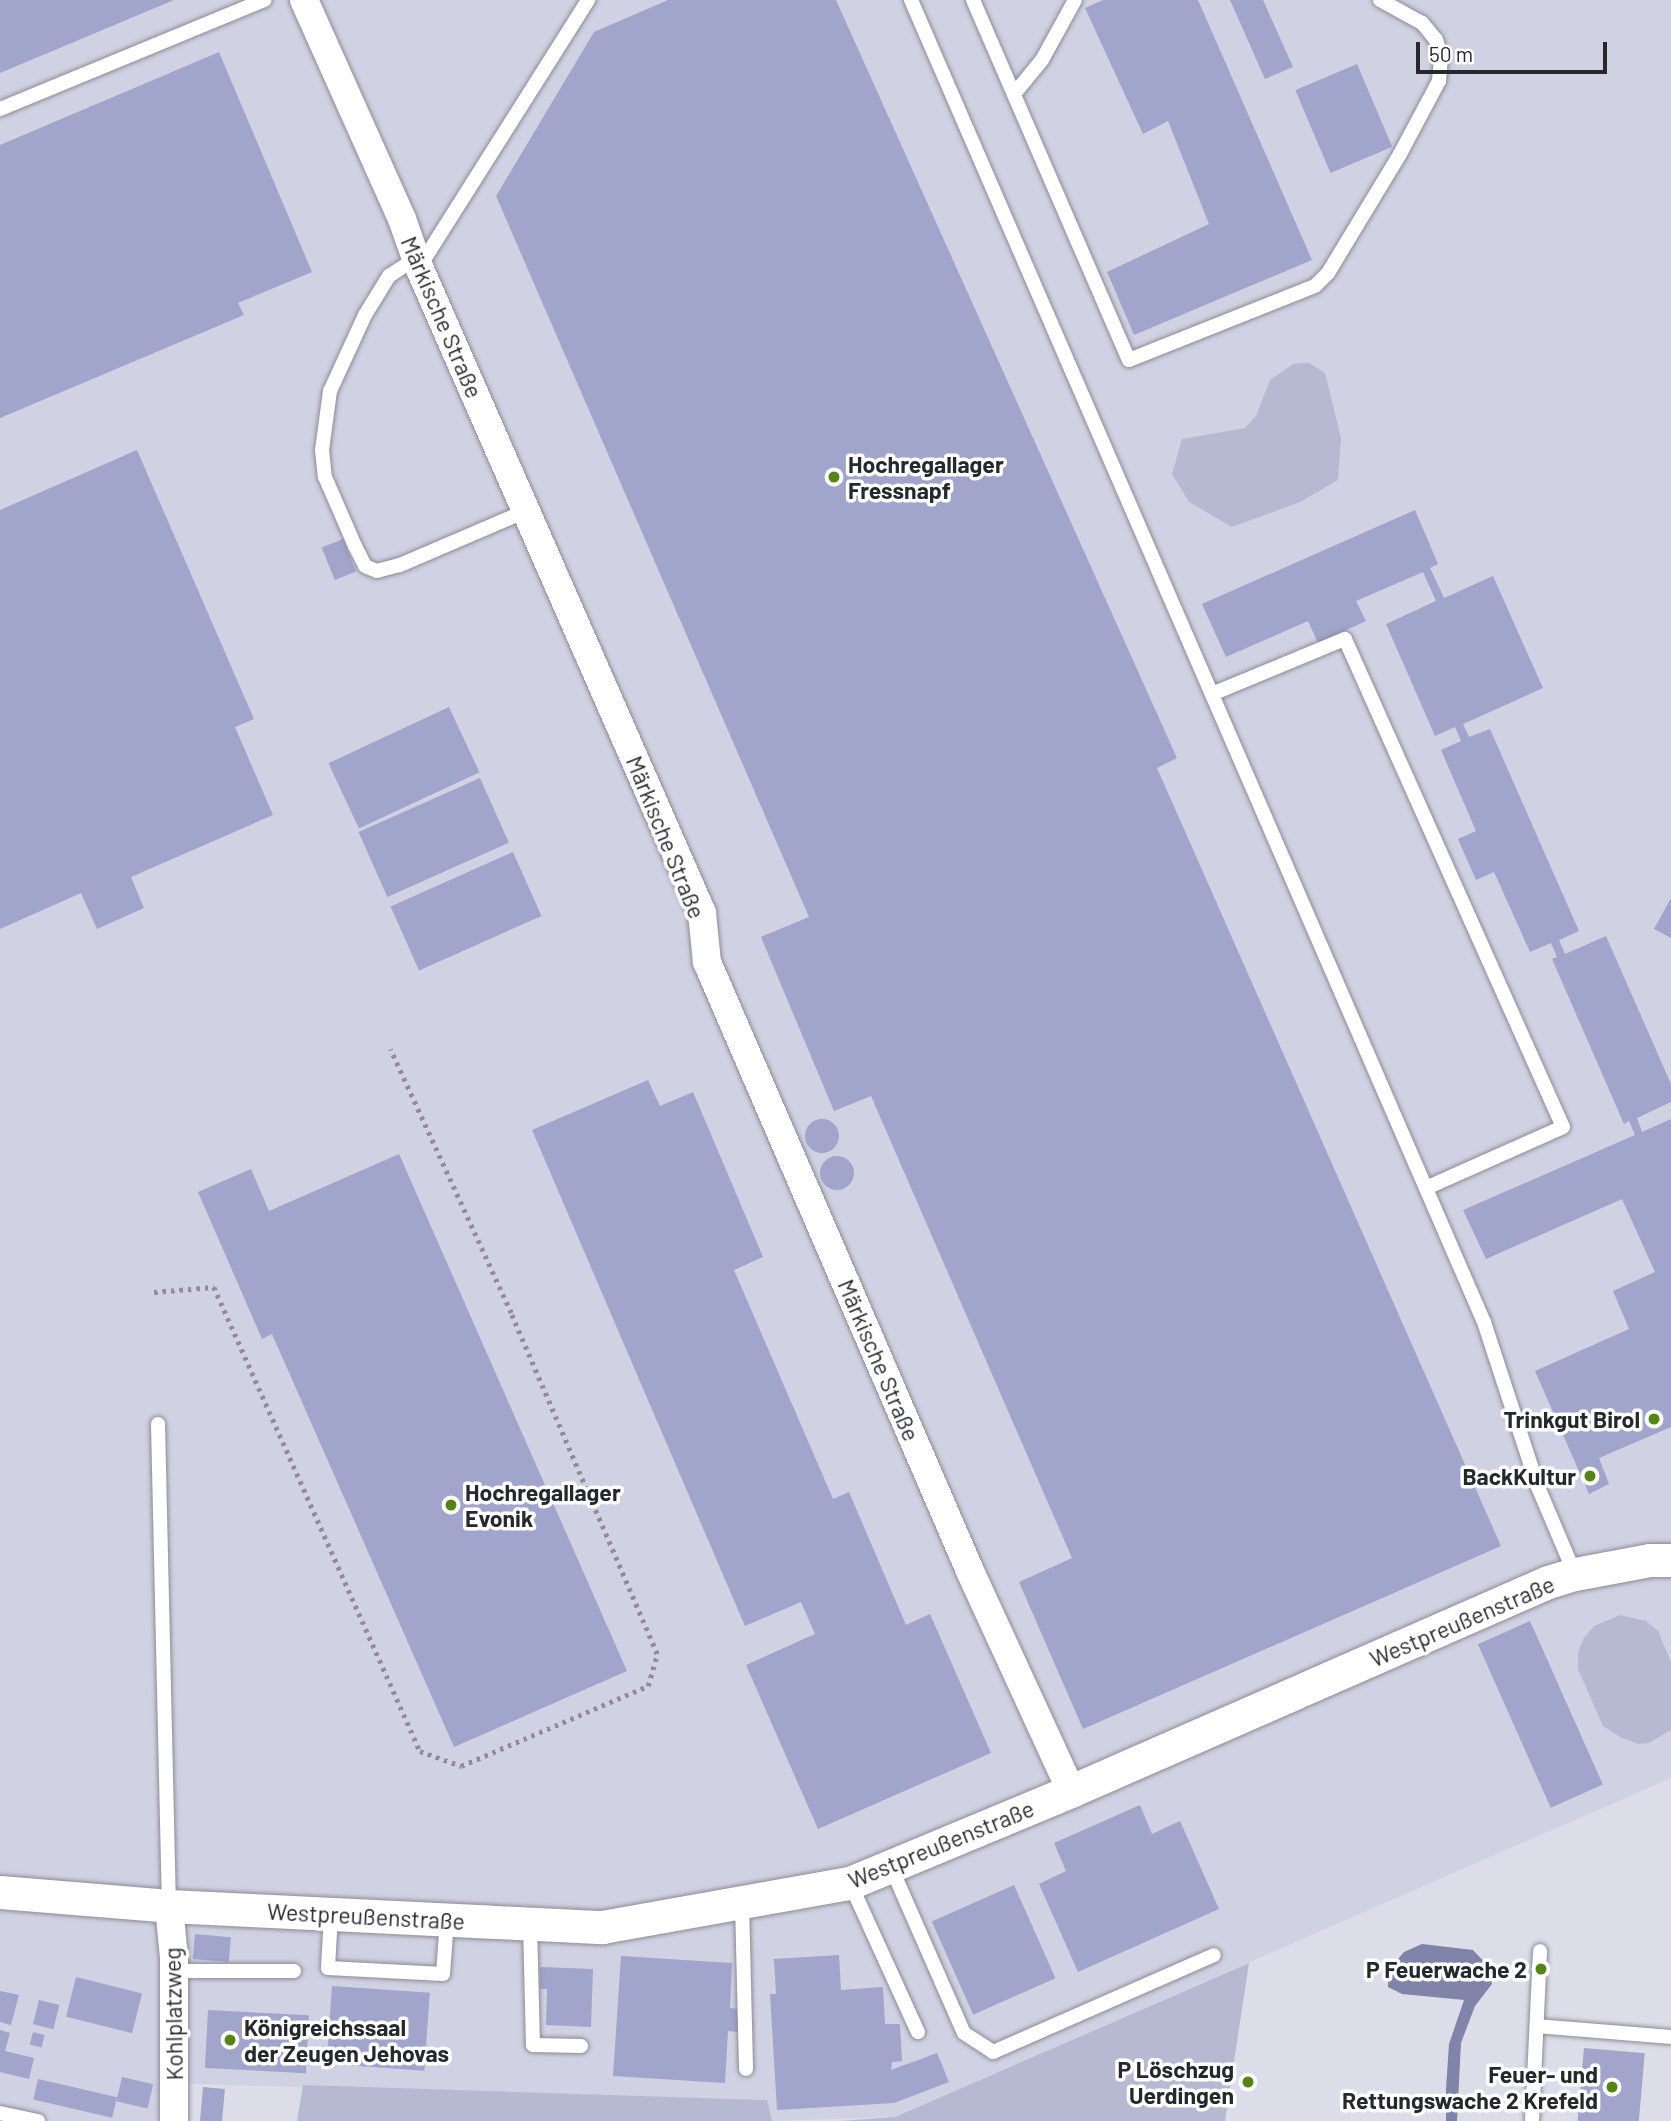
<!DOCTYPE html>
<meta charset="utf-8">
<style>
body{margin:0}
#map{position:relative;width:1671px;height:2121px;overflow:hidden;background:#dcdde8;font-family:Barlow,sans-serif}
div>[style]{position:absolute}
.built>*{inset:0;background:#d0d1e2}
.green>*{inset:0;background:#b7b9d2}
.water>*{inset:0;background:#8184a9}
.building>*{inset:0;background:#a1a4cb;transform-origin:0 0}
.round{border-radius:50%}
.path>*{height:4.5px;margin-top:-2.25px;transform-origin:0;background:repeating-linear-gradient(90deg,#8d8e96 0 3.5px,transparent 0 8.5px)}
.roads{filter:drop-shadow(0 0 2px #8b8c96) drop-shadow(0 0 2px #8b8c96)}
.service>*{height:14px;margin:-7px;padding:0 7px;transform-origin:7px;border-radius:7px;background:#fff}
.minor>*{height:28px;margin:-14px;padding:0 14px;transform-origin:14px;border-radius:14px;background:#fff}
.tertiary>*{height:33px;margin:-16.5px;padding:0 16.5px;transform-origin:16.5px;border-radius:16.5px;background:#fff}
.dots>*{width:19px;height:19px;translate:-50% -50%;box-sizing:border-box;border:4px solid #fff;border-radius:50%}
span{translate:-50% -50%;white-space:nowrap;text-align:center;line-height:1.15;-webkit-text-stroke:7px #fff;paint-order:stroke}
.street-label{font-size:23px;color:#27282c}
.poi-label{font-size:23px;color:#27282c;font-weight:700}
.left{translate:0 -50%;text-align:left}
.right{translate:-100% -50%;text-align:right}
.scale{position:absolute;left:1416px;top:42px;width:191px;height:32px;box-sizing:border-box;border:4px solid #27282c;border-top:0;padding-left:9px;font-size:21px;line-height:24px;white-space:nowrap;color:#27282c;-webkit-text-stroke:5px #fff;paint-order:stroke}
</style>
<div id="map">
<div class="built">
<div style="clip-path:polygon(0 0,1671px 0,1671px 1778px,895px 2117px,772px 2121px,767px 2100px,160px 2083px,158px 2121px,0 2121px)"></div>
</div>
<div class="green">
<div style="clip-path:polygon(1309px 363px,1325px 373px,1341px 438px,1338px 480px,1300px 502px,1232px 527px,1189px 502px,1172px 474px,1182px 439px,1245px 428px,1256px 416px,1270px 380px,1293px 364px)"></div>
<div style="clip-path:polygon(1620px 1615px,1646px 1621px,1658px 1631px,1671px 1662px,1671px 1730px,1649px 1743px,1639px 1744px,1622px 1738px,1603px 1726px,1578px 1669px,1578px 1652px,1584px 1638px,1594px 1626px)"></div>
<div style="clip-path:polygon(1249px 1963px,1225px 2121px,840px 2121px,895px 2117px)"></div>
<div style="clip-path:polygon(303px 2085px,767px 2100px,772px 2121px,297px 2121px)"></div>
</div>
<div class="water">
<div style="clip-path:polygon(1422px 1944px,1473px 1950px,1488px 1966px,1492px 1984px,1475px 2006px,1461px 2043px,1457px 2121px,1446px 2121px,1446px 2089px,1449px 2044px,1464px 2000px,1402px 1994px,1388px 1987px,1388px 1971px,1404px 1952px)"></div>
</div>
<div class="building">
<div style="clip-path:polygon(0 0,174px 0,0 73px)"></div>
<div style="clip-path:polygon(668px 0,836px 0,1177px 758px,1157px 768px,1501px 1546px,1083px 1729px,1019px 1582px,1072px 1558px,871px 1096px,834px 1111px,761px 937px,809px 917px,496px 196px,594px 32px)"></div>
<div style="clip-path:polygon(1103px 0,1198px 0,1312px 260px,1134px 335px,1107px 272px,1209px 224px,1168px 121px,1143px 134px,1085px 8px)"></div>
<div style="clip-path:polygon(1230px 0,1263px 0,1293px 67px,1265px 79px)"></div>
<div style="clip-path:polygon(219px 52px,312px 272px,238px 303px,244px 315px,0 418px,0 145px)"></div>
<div style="left:1357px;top:64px;width:90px;height:67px;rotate:67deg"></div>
<div style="clip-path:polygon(137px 450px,254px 719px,235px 727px,273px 815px,131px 877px,144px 908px,97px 929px,81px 893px,0 929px,0 510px)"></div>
<div style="clip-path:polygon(1415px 510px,1438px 564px,1430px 568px,1444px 598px,1493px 576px,1543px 688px,1463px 724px,1469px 737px,1490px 729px,1579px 931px,1559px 940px,1565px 954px,1606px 936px,1671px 1084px,1671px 1102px,1637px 1118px,1642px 1132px,1671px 1119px,1671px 1427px,1599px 1458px,1609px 1484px,1589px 1494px,1535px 1371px,1629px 1329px,1613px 1291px,1655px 1272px,1622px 1199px,1486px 1259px,1463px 1210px,1635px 1135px,1629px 1121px,1624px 1124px,1552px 959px,1557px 957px,1551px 943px,1530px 952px,1494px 872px,1476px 880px,1458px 839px,1476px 831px,1441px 750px,1461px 741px,1455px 727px,1435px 736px,1386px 624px,1436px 601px,1423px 572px,1356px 601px,1366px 621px,1318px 643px,1308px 621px,1226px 657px,1202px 604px)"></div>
<div style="left:343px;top:539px;width:35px;height:23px;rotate:68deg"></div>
<div style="left:449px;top:707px;width:72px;height:133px;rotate:65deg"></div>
<div style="left:480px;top:778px;width:71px;height:133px;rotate:66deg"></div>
<div style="left:513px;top:852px;width:70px;height:134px;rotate:66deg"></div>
<div style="clip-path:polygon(1671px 898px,1671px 938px,1654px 929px)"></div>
<div style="clip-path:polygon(648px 1080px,660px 1106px,693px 1092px,763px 1257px,734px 1270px,833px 1499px,849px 1492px,906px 1625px,930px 1614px,991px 1753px,818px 1829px,746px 1665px,815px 1634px,801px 1602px,745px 1626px,532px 1130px)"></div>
<div class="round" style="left:805px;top:1119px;width:34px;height:34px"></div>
<div style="clip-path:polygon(399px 1154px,627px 1671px,454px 1747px,272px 1334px,262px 1339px,198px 1192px,251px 1169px,269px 1211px)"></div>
<div class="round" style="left:820px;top:1156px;width:34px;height:34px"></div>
<div style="left:1530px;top:1621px;width:179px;height:57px;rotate:66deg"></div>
<div style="clip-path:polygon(1140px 1805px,1152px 1834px,1180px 1821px,1219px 1909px,1078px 1972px,1039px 1884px,1066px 1871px,1054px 1843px)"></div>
<div style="left:1014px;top:1885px;width:102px;height:90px;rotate:66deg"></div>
<div style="left:195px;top:1934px;width:36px;height:25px;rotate:5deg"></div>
<div style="clip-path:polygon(839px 1955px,841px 1990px,883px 1987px,885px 2024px,900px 2024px,902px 2061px,892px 2062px,891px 2070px,937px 2053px,949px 2082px,894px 2103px,777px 2110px,770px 1994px,776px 1994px,774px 1959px)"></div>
<div style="clip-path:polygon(621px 1956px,732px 1963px,730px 2008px,740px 2009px,739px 2032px,728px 2031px,725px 2083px,613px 2076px)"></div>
<div style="clip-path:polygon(540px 1967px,593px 1969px,591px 2027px,546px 2025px,547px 1989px,540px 1989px)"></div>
<div style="left:76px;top:1977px;width:68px;height:41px;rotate:14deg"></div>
<div style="left:332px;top:1986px;width:98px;height:78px;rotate:4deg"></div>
<div style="clip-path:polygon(0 1991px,19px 1995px,11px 2025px,0 2022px)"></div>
<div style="left:39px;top:2000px;width:21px;height:25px;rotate:14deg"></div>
<div style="left:208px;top:2010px;width:101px;height:58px;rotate:3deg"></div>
<div style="clip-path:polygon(0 2030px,10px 2033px,5px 2051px,34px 2058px,29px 2079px,0 2072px)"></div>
<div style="left:33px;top:2032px;width:12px;height:13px;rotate:14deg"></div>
<div style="left:1584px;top:2048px;width:61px;height:73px;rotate:5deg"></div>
<div style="left:122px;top:2077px;width:32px;height:25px;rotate:13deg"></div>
<div style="left:38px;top:2079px;width:81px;height:21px;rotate:13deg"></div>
<div style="left:203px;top:2087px;width:22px;height:34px;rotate:5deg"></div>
</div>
<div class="path">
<div style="left:154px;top:1292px;width:60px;rotate:-4.8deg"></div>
<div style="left:214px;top:1287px;width:508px;rotate:66.06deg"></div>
<div style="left:420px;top:1751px;width:44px;rotate:20.1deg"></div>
<div style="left:461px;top:1766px;width:203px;rotate:-23.2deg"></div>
<div style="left:648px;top:1686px;width:33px;rotate:-74deg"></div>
<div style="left:657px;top:1654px;width:371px;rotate:-113.2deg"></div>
<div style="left:511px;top:1313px;width:290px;rotate:-114.6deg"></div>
</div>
<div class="roads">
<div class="service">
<div style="left:911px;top:0;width:1441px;rotate:66.57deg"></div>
<div style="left:1484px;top:1322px;width:174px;rotate:71.9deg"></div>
<div style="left:1538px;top:1487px;width:95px;rotate:67deg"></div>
<div style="left:973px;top:0;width:392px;rotate:66.6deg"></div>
<div style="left:1129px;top:360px;width:200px;rotate:-21.7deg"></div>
<div style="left:1315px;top:286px;width:18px;rotate:-45deg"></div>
<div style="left:1328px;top:273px;width:139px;rotate:-58.8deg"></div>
<div style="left:1400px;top:154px;width:83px;rotate:-61.9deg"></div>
<div style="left:1439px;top:81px;width:24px;rotate:-85deg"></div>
<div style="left:1441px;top:57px;width:18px;rotate:-106deg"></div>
<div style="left:1436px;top:40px;width:22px;rotate:-129deg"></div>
<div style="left:1422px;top:23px;width:48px;rotate:-151.3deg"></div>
<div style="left:1014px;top:94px;width:44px;rotate:-50.5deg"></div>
<div style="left:1042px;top:60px;width:68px;rotate:-61.2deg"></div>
<div style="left:0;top:109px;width:286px;rotate:-22.4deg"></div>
<div style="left:415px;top:259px;width:31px;rotate:147deg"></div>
<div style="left:389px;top:276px;width:46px;rotate:121.6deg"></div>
<div style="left:365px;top:315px;width:84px;rotate:114.7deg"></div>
<div style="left:330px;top:391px;width:60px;rotate:97.7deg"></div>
<div style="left:322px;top:450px;width:27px;rotate:84deg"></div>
<div style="left:325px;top:477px;width:75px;rotate:66.5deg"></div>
<div style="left:355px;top:546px;width:22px;rotate:63deg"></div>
<div style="left:365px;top:566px;width:13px;rotate:23deg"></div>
<div style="left:377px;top:571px;width:24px;rotate:-15deg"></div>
<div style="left:400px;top:565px;width:137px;rotate:-23.2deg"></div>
<div style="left:420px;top:266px;width:315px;rotate:-57.7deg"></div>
<div style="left:1212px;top:694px;width:144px;rotate:-22.5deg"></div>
<div style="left:1345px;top:639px;width:534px;rotate:65.93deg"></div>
<div style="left:1563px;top:1127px;width:150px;rotate:156deg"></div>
<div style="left:158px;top:1424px;width:482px;rotate:88.7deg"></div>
<div style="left:891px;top:1867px;width:181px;rotate:66.3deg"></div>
<div style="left:964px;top:2033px;width:35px;rotate:33deg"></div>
<div style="left:993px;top:2052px;width:241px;rotate:-23.7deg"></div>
<div style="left:850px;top:1883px;width:164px;rotate:65.5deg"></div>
<div style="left:742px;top:1903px;width:166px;rotate:88.6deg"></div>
<div style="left:331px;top:1914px;width:54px;rotate:93.2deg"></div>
<div style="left:328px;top:1968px;width:115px;rotate:3deg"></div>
<div style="left:443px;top:1974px;width:55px;rotate:-85.8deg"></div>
<div style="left:530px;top:1924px;width:121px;rotate:88.6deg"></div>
<div style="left:533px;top:2045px;width:48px;rotate:1.2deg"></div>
<div style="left:174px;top:1971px;width:120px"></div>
<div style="left:1537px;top:2026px;width:134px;rotate:4.7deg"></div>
<div style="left:0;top:2113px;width:39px;rotate:12deg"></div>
<div style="left:1532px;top:2121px;width:170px;rotate:-87.3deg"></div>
</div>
<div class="minor">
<div style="left:304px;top:0;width:240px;rotate:65.9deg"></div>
<div style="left:402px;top:219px;width:51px;rotate:70.5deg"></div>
<div style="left:419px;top:267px;width:705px;rotate:66.34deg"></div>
<div style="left:702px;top:913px;width:49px;rotate:84.2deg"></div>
<div style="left:707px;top:962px;width:663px;rotate:66.64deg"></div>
<div style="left:970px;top:1571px;width:242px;rotate:65.3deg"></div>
<div style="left:169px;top:1906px;width:52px;rotate:84.5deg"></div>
<div style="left:174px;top:1958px;width:163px;rotate:90deg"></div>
</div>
<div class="tertiary">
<div style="left:0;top:1892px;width:170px;rotate:4.7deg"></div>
<div style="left:169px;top:1906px;width:434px;rotate:2.8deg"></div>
<div style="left:602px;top:1927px;width:252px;rotate:-10.1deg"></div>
<div style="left:850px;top:1883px;width:239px;rotate:-22.6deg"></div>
<div style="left:1071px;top:1791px;width:521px;rotate:-23.66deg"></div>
<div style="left:1548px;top:1582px;width:28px;rotate:-17deg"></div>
<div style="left:1575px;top:1574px;width:76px;rotate:-10.6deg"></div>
<div style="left:1650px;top:1560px;width:21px"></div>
</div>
</div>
<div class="dots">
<div style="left:834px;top:477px;background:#558516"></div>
<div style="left:1654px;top:1419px;background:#558516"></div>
<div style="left:1590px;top:1476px;background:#558516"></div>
<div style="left:451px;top:1505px;background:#558516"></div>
<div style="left:1541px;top:1969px;background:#558516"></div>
<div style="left:230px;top:2040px;background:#558516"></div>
<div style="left:1248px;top:2082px;background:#558516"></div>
<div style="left:1612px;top:2087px;background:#558516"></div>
</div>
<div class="street-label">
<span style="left:442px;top:317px;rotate:67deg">Märkische Straße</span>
<span style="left:666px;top:837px;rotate:68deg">Märkische Straße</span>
<span style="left:879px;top:1360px;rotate:67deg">Märkische Straße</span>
<span style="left:1462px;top:1621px;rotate:-23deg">Westpreußenstraße</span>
<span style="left:941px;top:1844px;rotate:-22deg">Westpreußenstraße</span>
<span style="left:366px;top:1916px;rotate:3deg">Westpreußenstraße</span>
<span style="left:173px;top:2014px;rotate:-91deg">Kohlplatzweg</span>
</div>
<div class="poi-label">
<span class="left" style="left:848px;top:477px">Hochregallager<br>Fressnapf</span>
<span class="right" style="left:1640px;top:1419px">Trinkgut Birol</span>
<span class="right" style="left:1576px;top:1476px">BackKultur</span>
<span class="left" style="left:465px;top:1505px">Hochregallager<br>Evonik</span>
<span class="right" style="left:1527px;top:1969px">P Feuerwache 2</span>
<span class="left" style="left:244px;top:2040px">Königreichssaal<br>der Zeugen Jehovas</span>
<span class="right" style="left:1234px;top:2082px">P Löschzug<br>Uerdingen</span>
<span class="right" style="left:1598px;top:2087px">Feuer- und<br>Rettungswache 2 Krefeld</span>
</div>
<div class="scale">50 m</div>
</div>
